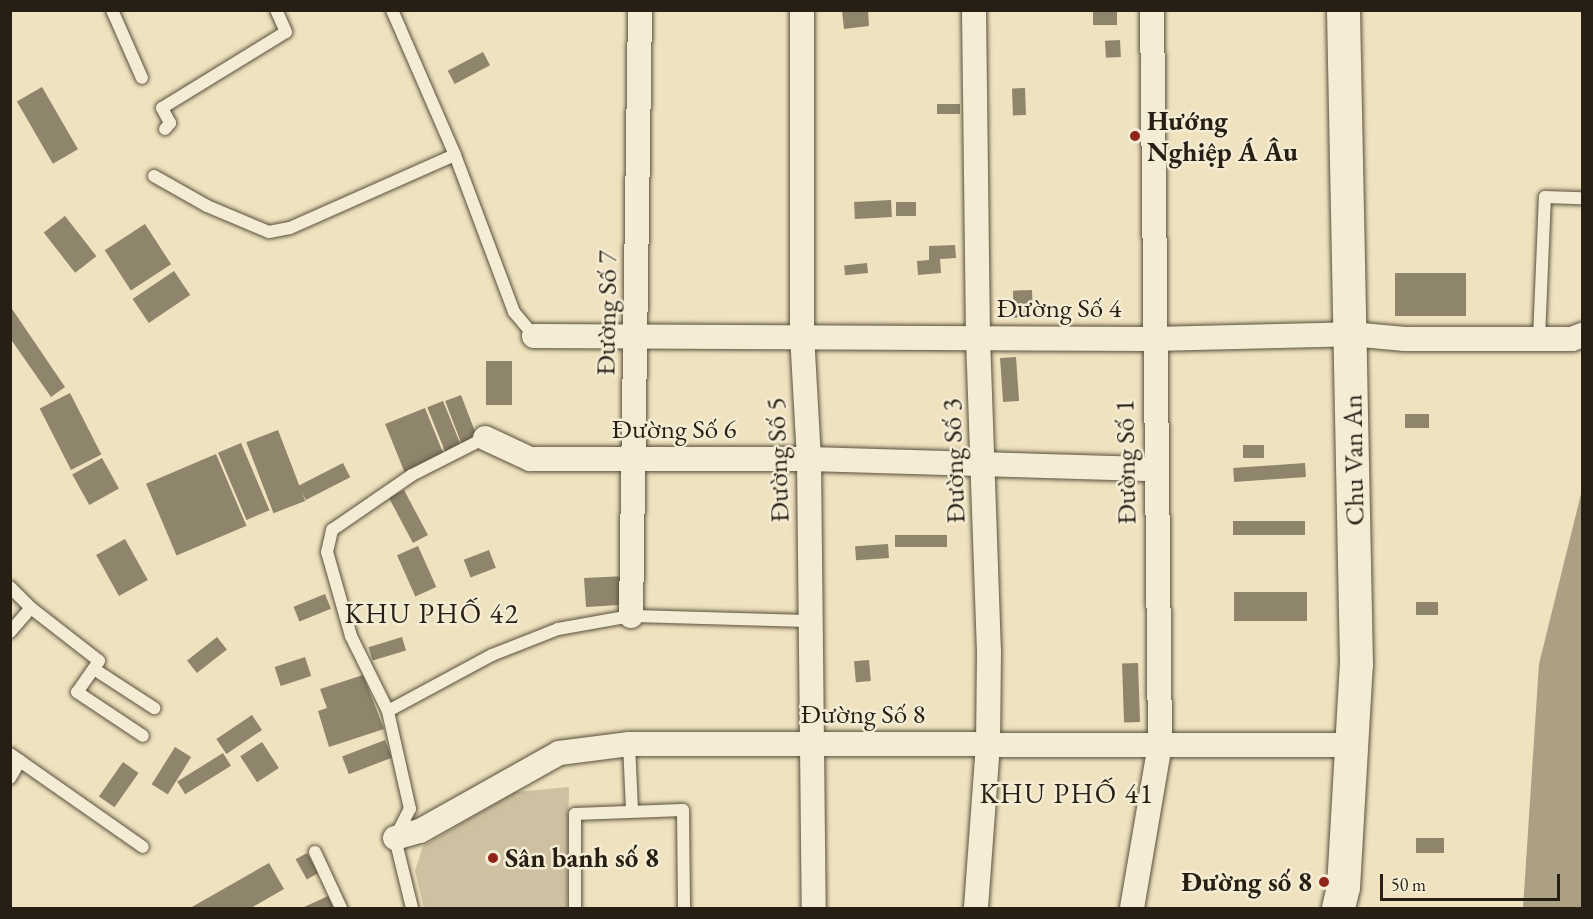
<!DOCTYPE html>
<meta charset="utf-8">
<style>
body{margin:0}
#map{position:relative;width:1593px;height:919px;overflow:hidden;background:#efe2be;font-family:"EB Garamond",serif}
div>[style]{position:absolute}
.green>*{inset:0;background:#cdc1a1}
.water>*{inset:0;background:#aba084}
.building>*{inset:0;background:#8f846c;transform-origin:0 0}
.roads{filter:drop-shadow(0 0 2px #59503e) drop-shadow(0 0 2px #59503e)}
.lane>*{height:12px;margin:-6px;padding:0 6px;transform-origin:6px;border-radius:6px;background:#f5ecd5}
.street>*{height:24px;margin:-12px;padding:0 12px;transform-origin:12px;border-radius:12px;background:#f5ecd5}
.secondary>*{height:33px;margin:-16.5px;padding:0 16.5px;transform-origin:16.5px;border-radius:16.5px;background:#f5ecd5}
.dots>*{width:16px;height:16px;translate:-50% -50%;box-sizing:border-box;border:3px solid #f5ecd5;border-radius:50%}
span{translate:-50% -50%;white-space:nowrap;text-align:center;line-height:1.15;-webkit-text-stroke:5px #f5ecd5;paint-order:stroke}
.poi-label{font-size:27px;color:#271f14;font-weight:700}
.left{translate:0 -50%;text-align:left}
.right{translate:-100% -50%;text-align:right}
.street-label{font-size:27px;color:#271f14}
.neighbourhood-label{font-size:28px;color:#271f14;letter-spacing:1.5px}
.frame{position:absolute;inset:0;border:12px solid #271f14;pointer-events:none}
.scale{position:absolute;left:1380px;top:874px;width:180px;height:27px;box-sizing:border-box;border:3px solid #271f14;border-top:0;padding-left:8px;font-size:18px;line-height:21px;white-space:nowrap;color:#271f14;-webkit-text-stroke:4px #f5ecd5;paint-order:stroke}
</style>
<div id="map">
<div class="green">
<div style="clip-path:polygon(569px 787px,567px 908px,424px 908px,415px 871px,423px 846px,515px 792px)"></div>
</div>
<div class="water">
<div style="clip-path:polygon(1582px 490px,1582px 908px,1523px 908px,1539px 664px)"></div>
</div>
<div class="building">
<div style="clip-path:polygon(868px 10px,869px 26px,844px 29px,842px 11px)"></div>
<div style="left:1093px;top:10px;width:24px;height:15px"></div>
<div style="left:1120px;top:40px;width:17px;height:15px;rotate:87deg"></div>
<div style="left:483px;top:52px;width:15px;height:40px;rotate:62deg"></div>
<div style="left:42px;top:87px;width:72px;height:29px;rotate:60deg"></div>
<div style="left:1025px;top:88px;width:27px;height:13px;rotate:88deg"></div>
<div style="left:960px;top:104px;width:10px;height:23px;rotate:90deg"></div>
<div style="left:891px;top:200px;width:17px;height:37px;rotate:87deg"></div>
<div style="left:896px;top:202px;width:20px;height:14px"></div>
<div style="left:65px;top:216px;width:51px;height:27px;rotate:52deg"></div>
<div style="left:145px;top:224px;width:48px;height:48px;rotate:57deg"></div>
<div style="clip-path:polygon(955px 245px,956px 258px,940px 259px,941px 273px,918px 275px,917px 261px,929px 260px,929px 246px)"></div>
<div style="left:867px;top:263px;width:10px;height:23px;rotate:84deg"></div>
<div style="left:174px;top:271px;width:29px;height:50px;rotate:56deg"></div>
<div style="left:1466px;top:273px;width:43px;height:71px;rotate:90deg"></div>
<div style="left:1032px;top:290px;width:27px;height:19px;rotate:88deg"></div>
<div style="clip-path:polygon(10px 306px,65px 387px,51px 397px,10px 338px)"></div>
<div style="left:1016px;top:357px;width:44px;height:16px;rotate:86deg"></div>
<div style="left:486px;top:361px;width:26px;height:44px"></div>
<div style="left:70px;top:393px;width:69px;height:34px;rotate:63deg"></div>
<div style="left:461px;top:395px;width:47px;height:17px;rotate:69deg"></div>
<div style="left:443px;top:401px;width:51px;height:17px;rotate:68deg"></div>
<div style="left:425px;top:408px;width:53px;height:43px;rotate:68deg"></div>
<div style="left:1429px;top:414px;width:14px;height:24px;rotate:90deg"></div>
<div style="left:278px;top:430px;width:76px;height:34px;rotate:69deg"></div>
<div style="left:241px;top:443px;width:73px;height:25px;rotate:67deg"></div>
<div style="left:1264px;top:445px;width:13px;height:21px;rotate:90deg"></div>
<div style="left:216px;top:454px;width:78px;height:76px;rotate:67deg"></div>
<div style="left:102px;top:458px;width:35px;height:34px;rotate:61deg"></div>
<div style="left:343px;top:463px;width:16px;height:50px;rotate:63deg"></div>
<div style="left:1305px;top:463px;width:14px;height:72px;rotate:86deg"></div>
<div style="left:404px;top:490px;width:51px;height:17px;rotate:62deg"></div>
<div style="left:1233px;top:521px;width:72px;height:14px"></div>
<div style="left:947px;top:535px;width:12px;height:52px;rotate:90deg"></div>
<div style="left:125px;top:539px;width:47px;height:33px;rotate:61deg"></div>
<div style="left:888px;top:544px;width:14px;height:33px;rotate:86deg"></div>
<div style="left:418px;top:546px;width:45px;height:23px;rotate:66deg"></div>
<div style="left:489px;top:550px;width:19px;height:27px;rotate:69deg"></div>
<div style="clip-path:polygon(626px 576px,627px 591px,619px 592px,619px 605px,586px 607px,584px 578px)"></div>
<div style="left:1307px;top:592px;width:29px;height:73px;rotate:90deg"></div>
<div style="left:325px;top:594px;width:16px;height:34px;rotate:68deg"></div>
<div style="left:1416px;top:602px;width:22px;height:13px"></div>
<div style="left:217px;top:637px;width:16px;height:38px;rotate:52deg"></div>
<div style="left:402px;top:637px;width:14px;height:35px;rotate:73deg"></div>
<div style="left:305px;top:657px;width:20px;height:32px;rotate:72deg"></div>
<div style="left:869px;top:660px;width:21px;height:15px;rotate:85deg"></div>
<div style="left:1138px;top:663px;width:59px;height:16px;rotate:88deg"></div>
<div style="clip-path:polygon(363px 675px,384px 729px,329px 747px,318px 711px,327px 708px,320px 689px)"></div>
<div style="left:252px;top:715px;width:18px;height:43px;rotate:56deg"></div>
<div style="left:385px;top:740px;width:19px;height:46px;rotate:69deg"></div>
<div style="left:262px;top:742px;width:31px;height:26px;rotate:57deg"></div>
<div style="left:175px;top:747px;width:19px;height:44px;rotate:32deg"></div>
<div style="left:223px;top:753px;width:15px;height:54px;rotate:58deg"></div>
<div style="left:123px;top:762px;width:19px;height:42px;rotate:35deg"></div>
<div style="left:1444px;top:838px;width:15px;height:28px;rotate:90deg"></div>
<div style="left:307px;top:853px;width:23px;height:13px;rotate:61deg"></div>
<div style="clip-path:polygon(269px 863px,284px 889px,251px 908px,190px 908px)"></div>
<div style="clip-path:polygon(328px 896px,334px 908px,302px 908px)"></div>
</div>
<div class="roads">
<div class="lane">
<div style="left:112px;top:10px;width:74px;rotate:66.2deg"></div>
<div style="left:392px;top:10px;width:158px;rotate:66.5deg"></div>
<div style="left:455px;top:155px;width:168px;rotate:69.4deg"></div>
<div style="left:514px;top:312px;width:31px;rotate:50deg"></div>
<div style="left:165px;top:129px;width:8px;rotate:-50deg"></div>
<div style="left:170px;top:123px;width:17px;rotate:-118deg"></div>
<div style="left:162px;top:108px;width:145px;rotate:-31.5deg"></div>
<div style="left:286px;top:32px;width:24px;rotate:-114deg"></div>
<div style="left:154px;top:176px;width:61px;rotate:29.5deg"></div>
<div style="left:207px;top:206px;width:67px;rotate:22.8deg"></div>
<div style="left:269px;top:232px;width:21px;rotate:-11deg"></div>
<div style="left:290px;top:228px;width:180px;rotate:-23.9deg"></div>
<div style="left:1539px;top:338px;width:141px;rotate:-87.6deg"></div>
<div style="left:1545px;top:197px;width:37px;rotate:2deg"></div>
<div style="left:10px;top:587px;width:30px;rotate:45deg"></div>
<div style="left:10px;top:632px;width:32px;rotate:-49deg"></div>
<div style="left:31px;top:608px;width:86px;rotate:37.9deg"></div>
<div style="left:99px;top:661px;width:38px;rotate:125deg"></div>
<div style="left:77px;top:692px;width:79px;rotate:33.7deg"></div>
<div style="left:94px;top:669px;width:72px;rotate:33deg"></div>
<div style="left:388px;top:711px;width:118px;rotate:-28.3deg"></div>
<div style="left:492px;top:655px;width:71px;rotate:-21.5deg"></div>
<div style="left:558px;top:629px;width:74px;rotate:-10.1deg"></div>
<div style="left:631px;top:616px;width:179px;rotate:1.6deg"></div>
<div style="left:629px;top:744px;width:67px;rotate:87.4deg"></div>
<div style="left:10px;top:754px;width:162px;rotate:35deg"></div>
<div style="left:10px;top:778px;width:20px;rotate:-60deg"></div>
<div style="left:315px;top:852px;width:62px;rotate:65.1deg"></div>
<div style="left:412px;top:908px;width:72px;rotate:-103.7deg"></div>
<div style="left:395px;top:838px;width:33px;rotate:-63deg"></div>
<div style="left:410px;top:809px;width:100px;rotate:-102.7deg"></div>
<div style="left:388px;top:711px;width:84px;rotate:-116.3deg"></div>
<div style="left:351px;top:636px;width:87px;rotate:-105.9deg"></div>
<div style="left:327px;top:552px;width:23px;rotate:-77deg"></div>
<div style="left:332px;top:530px;width:97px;rotate:-34.5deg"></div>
<div style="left:412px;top:475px;width:82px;rotate:-26.9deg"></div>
<div style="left:575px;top:908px;width:94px;rotate:-90deg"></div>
<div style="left:575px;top:814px;width:108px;rotate:-2.1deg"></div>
<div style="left:683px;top:810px;width:98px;rotate:89.4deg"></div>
</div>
<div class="street">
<div style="left:802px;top:10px;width:324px;rotate:90deg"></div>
<div style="left:802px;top:334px;width:125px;rotate:86.8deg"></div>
<div style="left:809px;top:459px;width:449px;rotate:89.4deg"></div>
<div style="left:974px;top:10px;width:328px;rotate:89.3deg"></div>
<div style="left:978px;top:338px;width:313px;rotate:88deg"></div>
<div style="left:989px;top:651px;width:93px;rotate:90.6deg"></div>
<div style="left:988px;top:744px;width:164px;rotate:94.2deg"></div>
<div style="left:534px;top:336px;width:619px;rotate:0.28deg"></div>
<div style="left:1153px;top:339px;width:198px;rotate:-1.4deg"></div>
<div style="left:1351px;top:334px;width:54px;rotate:5.3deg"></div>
<div style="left:1405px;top:339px;width:167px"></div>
<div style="left:1572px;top:339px;width:11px;rotate:-22deg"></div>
<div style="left:485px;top:438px;width:50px;rotate:25deg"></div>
<div style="left:530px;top:459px;width:279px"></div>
<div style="left:809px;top:459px;width:346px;rotate:1.7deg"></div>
<div style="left:631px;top:616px;width:606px;rotate:-89.15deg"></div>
<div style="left:395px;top:838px;width:26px;rotate:-16deg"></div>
<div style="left:420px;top:831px;width:159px;rotate:-29.3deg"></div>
<div style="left:559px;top:753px;width:71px;rotate:-7.3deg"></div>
<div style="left:629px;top:744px;width:724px;rotate:0.08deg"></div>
<div style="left:1132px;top:908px;width:165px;rotate:-80.3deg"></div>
<div style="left:1160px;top:745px;width:735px;rotate:-90.62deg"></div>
</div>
<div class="secondary">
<div style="left:1338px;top:908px;width:22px;rotate:-77deg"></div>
<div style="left:1343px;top:887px;width:223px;rotate:-86.7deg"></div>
<div style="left:1356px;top:664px;width:654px;rotate:-91.14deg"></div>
</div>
</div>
<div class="dots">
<div style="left:1135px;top:136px;background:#8f2418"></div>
<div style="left:493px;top:858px;background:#8f2418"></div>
<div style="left:1324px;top:882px;background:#8f2418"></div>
</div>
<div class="poi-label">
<span class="left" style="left:1147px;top:136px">Hướng<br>Nghiệp Á Âu</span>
<span class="left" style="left:505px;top:858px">Sân banh số 8</span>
<span class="right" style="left:1312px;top:882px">Đường số 8</span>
</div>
<div class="street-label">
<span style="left:1059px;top:308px">Đường Số 4</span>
<span style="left:606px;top:313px;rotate:-89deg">Đường Số 7</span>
<span style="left:674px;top:429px">Đường Số 6</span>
<span style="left:777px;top:460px;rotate:-92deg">Đường Số 5</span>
<span style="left:1353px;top:460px;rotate:-91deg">Chu Van An</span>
<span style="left:953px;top:461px;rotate:-92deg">Đường Số 3</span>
<span style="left:1125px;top:462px;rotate:-91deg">Đường Số 1</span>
<span style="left:863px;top:714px">Đường Số 8</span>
</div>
<div class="neighbourhood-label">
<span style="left:432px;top:613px">KHU PHỐ 42</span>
<span style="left:1067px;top:793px">KHU PHỐ 41</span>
</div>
<div class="frame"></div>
<div class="scale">50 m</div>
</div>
